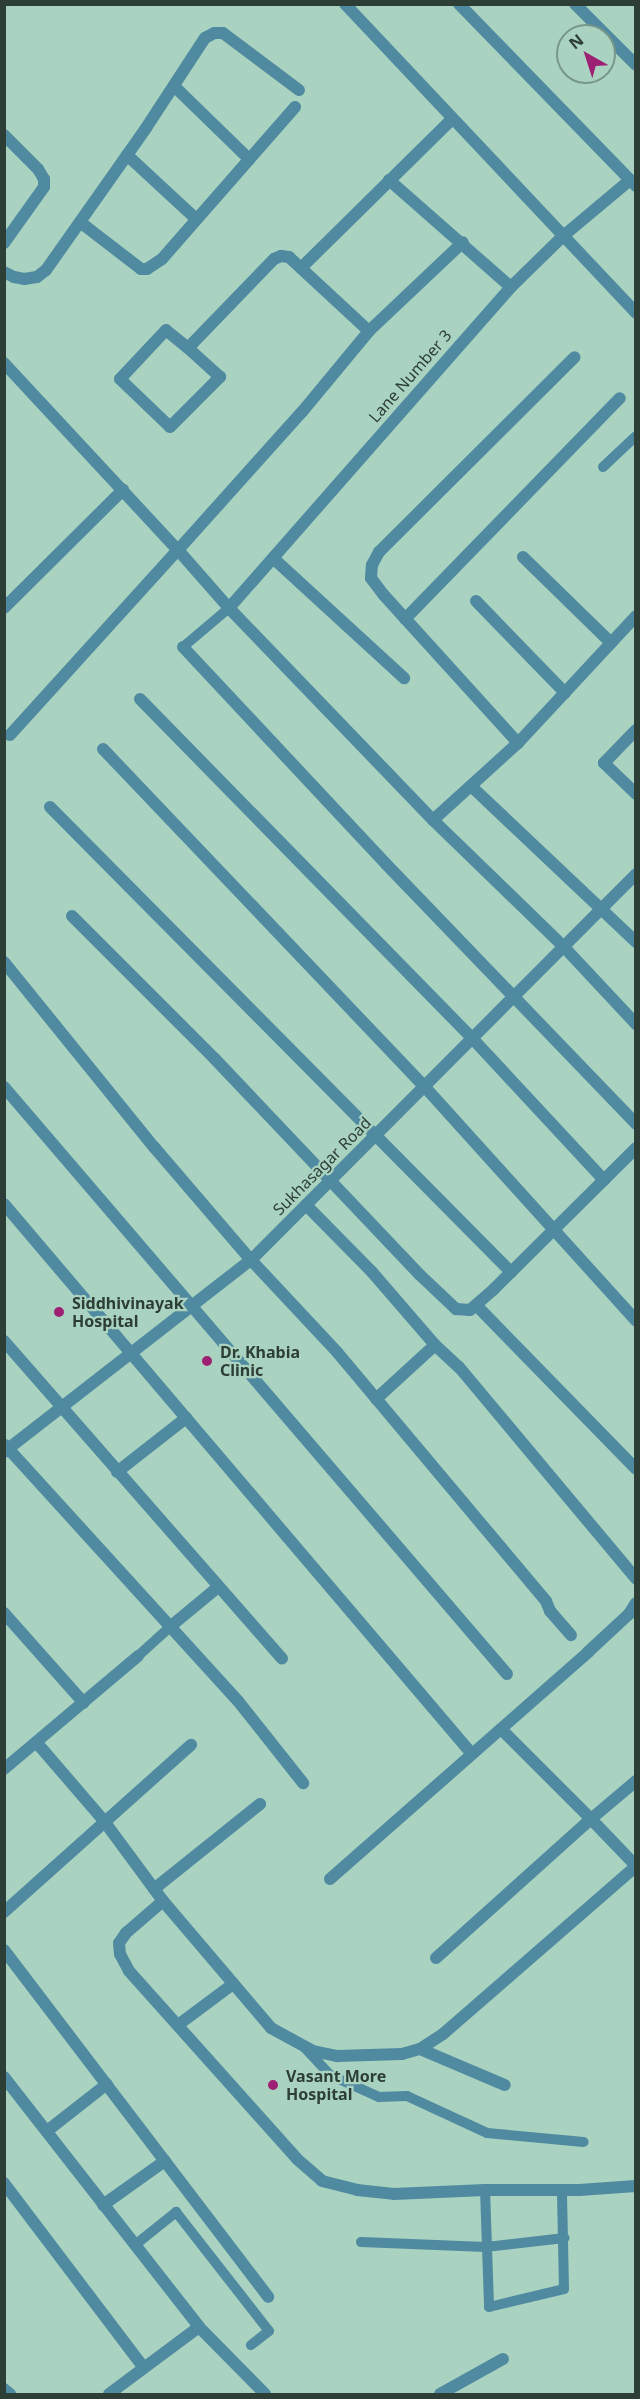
<!DOCTYPE html>
<style>
body{margin:0}
#map{position:relative;width:640px;height:2399px;overflow:hidden;background:#a9d3c0;font-family:"Noto Sans",sans-serif}
div>[style]{position:absolute}
.lane>*{height:10px;margin:-5px;padding:0 5px;transform-origin:5px;border-radius:5px;background:#508aa0}
.street>*{height:12px;margin:-6px;padding:0 6px;transform-origin:6px;border-radius:6px;background:#508aa0}
.dots>*{width:16px;height:16px;translate:-50% -50%;box-sizing:border-box;border:3px solid #a9d3c0;border-radius:50%}
span{translate:-50% -50%;white-space:nowrap;text-align:center;line-height:1.15;-webkit-text-stroke:4.5px #a9d3c0;paint-order:stroke}
.street-label{font-size:16px;color:#2d3e36}
.poi-label{font-size:16px;color:#2d3e36;font-weight:700}
.left{translate:0 -50%;text-align:left}
.frame{position:absolute;inset:0;border:6px solid #2d3e36;pointer-events:none}
.north{position:absolute;left:556px;top:24px;width:60px;height:60px;box-sizing:border-box;background:#a9d3c0;border:2px solid #779789;border-radius:50%;rotate:321deg;font-size:16px;font-weight:700;line-height:24px;text-align:center;color:#2d3e36}
.north::after{content:'';display:block;margin:auto;width:21px;height:27px;background:#9e2074;clip-path:polygon(50% 0,100% 100%,50% 72%,0 100%)}
</style>
<div id="map">
<div class="lane">
<div style="left:603px;top:467px;width:45px;rotate:-43.2deg"></div>
<div style="left:183px;top:647px;width:60px;rotate:-40.3deg"></div>
<div style="left:138px;top:1656px;width:45px;rotate:-42.3deg"></div>
<div style="left:305px;top:2048px;width:37px;rotate:47deg"></div>
<div style="left:330px;top:2075px;width:54px;rotate:24.2deg"></div>
<div style="left:379px;top:2097px;width:28px;rotate:-2deg"></div>
<div style="left:407px;top:2096px;width:88px;rotate:24.8deg"></div>
<div style="left:487px;top:2133px;width:97px;rotate:5.3deg"></div>
<div style="left:485px;top:2190px;width:117px;rotate:88deg"></div>
<div style="left:489px;top:2307px;width:77px;rotate:-13.5deg"></div>
<div style="left:564px;top:2289px;width:98px;rotate:-91.2deg"></div>
<div style="left:361px;top:2242px;width:125px;rotate:2.3deg"></div>
<div style="left:486px;top:2247px;width:79px;rotate:-6.6deg"></div>
<div style="left:135px;top:2245px;width:53px;rotate:-38.8deg"></div>
<div style="left:176px;top:2212px;width:151px;rotate:52deg"></div>
<div style="left:269px;top:2331px;width:23px;rotate:142deg"></div>
</div>
<div class="street">
<div style="left:345px;top:4px;width:424px;rotate:46.7deg"></div>
<div style="left:459px;top:4px;width:254px;rotate:45.8deg"></div>
<div style="left:575px;top:4px;width:86px;rotate:45deg"></div>
<div style="left:174px;top:86px;width:105px;rotate:44.2deg"></div>
<div style="left:4px;top:135px;width:48px;rotate:45deg"></div>
<div style="left:38px;top:169px;width:12px;rotate:59deg"></div>
<div style="left:44px;top:179px;width:8px;rotate:90deg"></div>
<div style="left:44px;top:187px;width:69px;rotate:125.5deg"></div>
<div style="left:127px;top:155px;width:94px;rotate:42.8deg"></div>
<div style="left:389px;top:180px;width:162px;rotate:41.3deg"></div>
<div style="left:80px;top:222px;width:77px;rotate:37.6deg"></div>
<div style="left:141px;top:269px;width:6px"></div>
<div style="left:147px;top:269px;width:18px;rotate:-34deg"></div>
<div style="left:162px;top:259px;width:202px;rotate:-48.8deg"></div>
<div style="left:301px;top:268px;width:212px;rotate:-44.6deg"></div>
<div style="left:4px;top:272px;width:11px;rotate:27deg"></div>
<div style="left:14px;top:277px;width:10px;rotate:11deg"></div>
<div style="left:24px;top:279px;width:13px;rotate:-9deg"></div>
<div style="left:37px;top:277px;width:11px;rotate:-38deg"></div>
<div style="left:46px;top:270px;width:174px;rotate:-54.8deg"></div>
<div style="left:146px;top:128px;width:108px;rotate:-56.8deg"></div>
<div style="left:205px;top:38px;width:10px;rotate:-29deg"></div>
<div style="left:214px;top:33px;width:9px"></div>
<div style="left:223px;top:33px;width:95px;rotate:36.9deg"></div>
<div style="left:188px;top:348px;width:28px;rotate:-141deg"></div>
<div style="left:166px;top:330px;width:67px;rotate:133.2deg"></div>
<div style="left:120px;top:379px;width:69px;rotate:43.8deg"></div>
<div style="left:170px;top:427px;width:71px;rotate:-45deg"></div>
<div style="left:220px;top:377px;width:43px;rotate:-137.8deg"></div>
<div style="left:188px;top:348px;width:124px;rotate:-46deg"></div>
<div style="left:274px;top:259px;width:8px;rotate:-23deg"></div>
<div style="left:281px;top:256px;width:8px;rotate:7deg"></div>
<div style="left:289px;top:257px;width:109px;rotate:42.8deg"></div>
<div style="left:4px;top:363px;width:255px;rotate:47.1deg"></div>
<div style="left:178px;top:550px;width:186px;rotate:-48.1deg"></div>
<div style="left:302px;top:412px;width:105px;rotate:-50.4deg"></div>
<div style="left:369px;top:331px;width:129px;rotate:-43.4deg"></div>
<div style="left:523px;top:557px;width:123px;rotate:44.3deg"></div>
<div style="left:273px;top:558px;width:178px;rotate:42.5deg"></div>
<div style="left:476px;top:601px;width:128px;rotate:45.9deg"></div>
<div style="left:4px;top:608px;width:168px;rotate:-44.8deg"></div>
<div style="left:229px;top:608px;width:427px;rotate:-48.7deg"></div>
<div style="left:511px;top:287px;width:71px;rotate:-44.4deg"></div>
<div style="left:562px;top:237px;width:89px;rotate:-40deg"></div>
<div style="left:405px;top:619px;width:308px;rotate:-45.8deg"></div>
<div style="left:183px;top:647px;width:297px;rotate:46.9deg"></div>
<div style="left:386px;top:864px;width:361px;rotate:46.1deg"></div>
<div style="left:140px;top:699px;width:474px;rotate:45.6deg"></div>
<div style="left:472px;top:1038px;width:194px;rotate:47.1deg"></div>
<div style="left:636px;top:730px;width:46px;rotate:134.1deg"></div>
<div style="left:604px;top:763px;width:45px;rotate:44.1deg"></div>
<div style="left:10px;top:735px;width:250px;rotate:-47.8deg"></div>
<div style="left:178px;top:550px;width:77px;rotate:48.7deg"></div>
<div style="left:229px;top:608px;width:294px;rotate:46.1deg"></div>
<div style="left:433px;top:820px;width:181px;rotate:44.1deg"></div>
<div style="left:563px;top:946px;width:107px;rotate:46.9deg"></div>
<div style="left:518px;top:743px;width:201px;rotate:-132.2deg"></div>
<div style="left:383px;top:594px;width:20px;rotate:-127deg"></div>
<div style="left:371px;top:578px;width:13px;rotate:-86deg"></div>
<div style="left:372px;top:565px;width:15px;rotate:-62deg"></div>
<div style="left:379px;top:552px;width:276px;rotate:-44.9deg"></div>
<div style="left:103px;top:749px;width:465px;rotate:46.4deg"></div>
<div style="left:424px;top:1086px;width:316px;rotate:47.9deg"></div>
<div style="left:471px;top:786px;width:227px;rotate:43.4deg"></div>
<div style="left:50px;top:807px;width:655px;rotate:45.25deg"></div>
<div style="left:433px;top:820px;width:115px;rotate:-42.2deg"></div>
<div style="left:518px;top:743px;width:173px;rotate:-47.1deg"></div>
<div style="left:72px;top:916px;width:201px;rotate:45deg"></div>
<div style="left:214px;top:1058px;width:299px;rotate:46.5deg"></div>
<div style="left:420px;top:1275px;width:50px;rotate:43.4deg"></div>
<div style="left:456px;top:1309px;width:14px;rotate:4deg"></div>
<div style="left:470px;top:1310px;width:32px;rotate:-41deg"></div>
<div style="left:494px;top:1289px;width:200px;rotate:-44.8deg"></div>
<div style="left:4px;top:962px;width:238px;rotate:51deg"></div>
<div style="left:154px;top:1147px;width:149px;rotate:49.4deg"></div>
<div style="left:251px;top:1260px;width:126px;rotate:46.9deg"></div>
<div style="left:337px;top:1352px;width:325px;rotate:50deg"></div>
<div style="left:546px;top:1601px;width:11px;rotate:68deg"></div>
<div style="left:550px;top:1611px;width:32px;rotate:49deg"></div>
<div style="left:4px;top:1087px;width:773px;rotate:49.41deg"></div>
<div style="left:4px;top:1204px;width:722px;rotate:49.61deg"></div>
<div style="left:306px;top:1205px;width:94px;rotate:45.4deg"></div>
<div style="left:372px;top:1272px;width:96px;rotate:49.2deg"></div>
<div style="left:476px;top:1305px;width:229px;rotate:45.7deg"></div>
<div style="left:4px;top:1341px;width:422px;rotate:48.8deg"></div>
<div style="left:376px;top:1399px;width:80px;rotate:-42.5deg"></div>
<div style="left:435px;top:1345px;width:33px;rotate:43deg"></div>
<div style="left:459px;top:1367px;width:276px;rotate:50.1deg"></div>
<div style="left:5px;top:1445px;width:346px;rotate:47.7deg"></div>
<div style="left:238px;top:1701px;width:105px;rotate:51.6deg"></div>
<div style="left:4px;top:1452px;width:313px;rotate:-37.9deg"></div>
<div style="left:251px;top:1260px;width:545px;rotate:-45.07deg"></div>
<div style="left:117px;top:1472px;width:88px;rotate:-38deg"></div>
<div style="left:4px;top:1613px;width:120px;rotate:48.4deg"></div>
<div style="left:171px;top:1626px;width:61px;rotate:-39.7deg"></div>
<div style="left:501px;top:1729px;width:127px;rotate:45deg"></div>
<div style="left:591px;top:1819px;width:59px;rotate:-40.2deg"></div>
<div style="left:37px;top:1743px;width:103px;rotate:49.3deg"></div>
<div style="left:104px;top:1821px;width:99px;rotate:53.6deg"></div>
<div style="left:163px;top:1901px;width:167px;rotate:49.6deg"></div>
<div style="left:271px;top:2028px;width:48px;rotate:28.7deg"></div>
<div style="left:313px;top:2051px;width:25px;rotate:12deg"></div>
<div style="left:337px;top:2056px;width:65px;rotate:-1.8deg"></div>
<div style="left:402px;top:2054px;width:19px;rotate:-16deg"></div>
<div style="left:420px;top:2049px;width:27px;rotate:-33deg"></div>
<div style="left:443px;top:2034px;width:256px;rotate:-41deg"></div>
<div style="left:4px;top:1769px;width:175px;rotate:-40.1deg"></div>
<div style="left:330px;top:1879px;width:344px;rotate:-41.3deg"></div>
<div style="left:588px;top:1652px;width:56px;rotate:-42.8deg"></div>
<div style="left:629px;top:1614px;width:13px;rotate:-58deg"></div>
<div style="left:154px;top:1889px;width:136px;rotate:-38.7deg"></div>
<div style="left:163px;top:1901px;width:49px;rotate:139.1deg"></div>
<div style="left:126px;top:1933px;width:12px;rotate:125deg"></div>
<div style="left:119px;top:1943px;width:11px;rotate:85deg"></div>
<div style="left:120px;top:1954px;width:19px;rotate:62deg"></div>
<div style="left:129px;top:1971px;width:252px;rotate:48.2deg"></div>
<div style="left:297px;top:2159px;width:33px;rotate:41deg"></div>
<div style="left:322px;top:2181px;width:36px;rotate:14deg"></div>
<div style="left:357px;top:2190px;width:37px;rotate:6deg"></div>
<div style="left:394px;top:2194px;width:91px;rotate:-2.5deg"></div>
<div style="left:485px;top:2190px;width:94px"></div>
<div style="left:579px;top:2190px;width:57px;rotate:-4deg"></div>
<div style="left:4px;top:1912px;width:251px;rotate:-41.8deg"></div>
<div style="left:4px;top:1950px;width:436px;rotate:52.7deg"></div>
<div style="left:436px;top:1958px;width:208px;rotate:-41.9deg"></div>
<div style="left:591px;top:1819px;width:65px;rotate:46.2deg"></div>
<div style="left:178px;top:2025px;width:69px;rotate:-36.7deg"></div>
<div style="left:420px;top:2049px;width:92px;rotate:23deg"></div>
<div style="left:4px;top:2077px;width:317px;rotate:52deg"></div>
<div style="left:199px;top:2327px;width:94px;rotate:45.4deg"></div>
<div style="left:47px;top:2131px;width:76px;rotate:-38.1deg"></div>
<div style="left:4px;top:2183px;width:231px;rotate:52.9deg"></div>
<div style="left:103px;top:2205px;width:76px;rotate:-35.4deg"></div>
<div style="left:4px;top:2389px;width:8px;rotate:40deg"></div>
<div style="left:109px;top:2394px;width:112px;rotate:-36.7deg"></div>
<div style="left:440px;top:2394px;width:72px;rotate:-29.1deg"></div>
</div>
<div class="dots">
<div style="left:59px;top:1312px;background:#9e2074"></div>
<div style="left:207px;top:1361px;background:#9e2074"></div>
<div style="left:273px;top:2085px;background:#9e2074"></div>
</div>
<div class="street-label">
<span style="left:410px;top:376px;rotate:-49deg">Lane Number 3</span>
<span style="left:322px;top:1166px;rotate:-45deg">Sukhasagar Road</span>
</div>
<div class="poi-label">
<span class="left" style="left:72px;top:1312px">Siddhivinayak<br>Hospital</span>
<span class="left" style="left:220px;top:1361px">Dr. Khabia<br>Clinic</span>
<span class="left" style="left:286px;top:2085px">Vasant More<br>Hospital</span>
</div>
<div class="frame"></div>
<div class="north">N</div>
</div>
